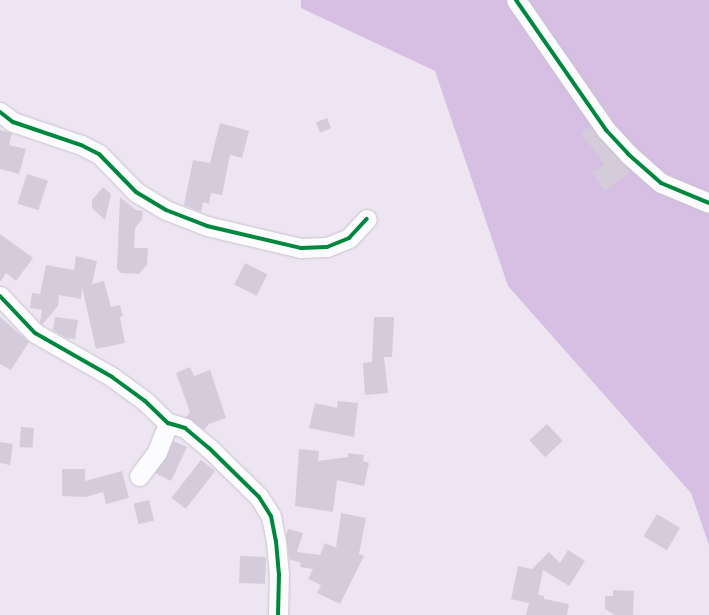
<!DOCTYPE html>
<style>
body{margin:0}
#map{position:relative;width:709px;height:615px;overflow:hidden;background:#ede5f2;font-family:Montserrat,sans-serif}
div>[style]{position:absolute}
.forest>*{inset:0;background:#d6bfe3}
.building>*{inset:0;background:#d5ccdb;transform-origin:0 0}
.roads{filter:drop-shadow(0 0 1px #c9c3cd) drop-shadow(0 0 1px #c9c3cd)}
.minor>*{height:19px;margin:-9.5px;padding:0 9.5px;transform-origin:9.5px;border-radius:9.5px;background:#fcfbfd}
.cycleway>*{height:4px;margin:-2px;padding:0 2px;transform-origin:2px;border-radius:2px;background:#00873e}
span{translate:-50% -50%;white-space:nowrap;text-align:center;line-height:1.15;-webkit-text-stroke:4px #eee0f7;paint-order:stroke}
</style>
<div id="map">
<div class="forest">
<div style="clip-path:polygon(301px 0,709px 0,709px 545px,691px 493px,508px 286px,435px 71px,301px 8px)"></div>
</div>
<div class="building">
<div style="left:327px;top:118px;width:11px;height:12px;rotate:68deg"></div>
<div style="clip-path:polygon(220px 123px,249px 131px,242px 158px,230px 155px,222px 195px,211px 193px,209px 204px,203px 202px,201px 212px,184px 205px,193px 160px,210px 163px)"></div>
<div style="clip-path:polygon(590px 127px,630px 172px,605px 191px,592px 173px,604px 164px,581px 133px)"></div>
<div style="clip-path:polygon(0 130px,12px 133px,9px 145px,26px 149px,19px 174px,0 169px)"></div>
<div style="left:27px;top:174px;width:22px;height:31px;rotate:18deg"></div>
<div style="clip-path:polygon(103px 187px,111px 194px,105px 220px,92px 208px,92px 200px)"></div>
<div style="clip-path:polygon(120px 197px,136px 210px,143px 211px,142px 219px,135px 228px,134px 248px,148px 248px,147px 265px,139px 274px,121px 273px,117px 269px)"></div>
<div style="clip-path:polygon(0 234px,33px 258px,16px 281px,6px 273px,0 282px)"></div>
<div style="clip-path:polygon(76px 256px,97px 261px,92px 284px,104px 281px,111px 307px,120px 305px,123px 316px,120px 317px,125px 343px,96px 349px,82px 287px,81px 299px,59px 295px,58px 306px,42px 325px,40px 322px,42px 310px,30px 308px,32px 293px,40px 294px,46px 265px,74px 270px)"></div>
<div style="left:245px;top:263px;width:25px;height:24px;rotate:27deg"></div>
<div style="clip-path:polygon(0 317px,29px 342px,11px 370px,0 364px)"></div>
<div style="clip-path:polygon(55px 317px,78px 320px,75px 339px,66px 338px,53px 330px)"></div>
<div style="clip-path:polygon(374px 317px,394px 317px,392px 357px,384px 357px,388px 393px,365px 395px,363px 363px,372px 362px)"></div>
<div style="clip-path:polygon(190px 367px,194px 376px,210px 370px,226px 418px,209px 424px,204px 430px,186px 417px,190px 412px,176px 373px)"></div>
<div style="clip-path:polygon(338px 401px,358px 403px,354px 437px,309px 428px,315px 403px,337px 408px)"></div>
<div style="left:547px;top:424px;width:23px;height:24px;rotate:47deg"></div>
<div style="left:21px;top:427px;width:13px;height:20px;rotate:4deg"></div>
<div style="clip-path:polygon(173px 441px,187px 447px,171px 481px,155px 473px,166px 458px)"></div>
<div style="clip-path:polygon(0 442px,13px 444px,10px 465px,0 463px)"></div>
<div style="clip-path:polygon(299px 449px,319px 451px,318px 461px,348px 457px,348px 453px,364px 455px,363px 461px,369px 463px,364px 486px,337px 480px,333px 512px,295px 506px)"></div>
<div style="left:201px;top:460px;width:18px;height:48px;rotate:38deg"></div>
<div style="clip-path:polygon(62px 469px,85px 469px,85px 481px,122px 471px,129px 498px,106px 504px,103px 492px,86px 497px,62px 496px)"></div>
<div style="left:149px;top:500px;width:21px;height:16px;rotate:76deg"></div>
<div style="clip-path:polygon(341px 513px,366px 518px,359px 554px,364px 556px,340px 604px,317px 593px,321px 585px,308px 579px,313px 569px,300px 567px,301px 563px,289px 559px,286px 535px,288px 529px,303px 533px,297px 552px,320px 555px,325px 543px,336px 548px)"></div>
<div style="left:657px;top:514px;width:27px;height:26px;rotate:31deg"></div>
<div style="clip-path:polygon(568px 550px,585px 561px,569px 586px,543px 570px,538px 595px,544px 596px,544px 599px,569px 604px,567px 615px,526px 615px,529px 603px,511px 599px,518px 566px,532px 569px,549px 552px,560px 563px)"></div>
<div style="left:240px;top:556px;width:26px;height:27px;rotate:2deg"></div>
<div style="clip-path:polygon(613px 590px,634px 591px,633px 615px,615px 615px,605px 609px,605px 596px,613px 596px)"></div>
</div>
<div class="roads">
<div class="minor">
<div style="left:516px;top:0;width:158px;rotate:55.3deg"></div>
<div style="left:606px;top:130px;width:33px;rotate:47deg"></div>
<div style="left:628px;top:154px;width:44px;rotate:41.3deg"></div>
<div style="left:661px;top:183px;width:52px;rotate:22.6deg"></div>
<div style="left:0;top:112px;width:16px;rotate:38deg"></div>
<div style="left:13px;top:122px;width:72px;rotate:18.7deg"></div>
<div style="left:81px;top:145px;width:20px;rotate:27deg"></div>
<div style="left:99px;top:154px;width:53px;rotate:45.8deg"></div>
<div style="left:136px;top:192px;width:35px;rotate:31deg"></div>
<div style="left:166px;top:210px;width:44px;rotate:21.3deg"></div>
<div style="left:207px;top:226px;width:97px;rotate:13.2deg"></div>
<div style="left:301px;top:248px;width:26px;rotate:-2deg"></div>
<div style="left:327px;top:247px;width:24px;rotate:-22deg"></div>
<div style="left:349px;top:238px;width:26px;rotate:-47deg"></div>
<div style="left:0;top:296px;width:51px;rotate:46.6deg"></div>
<div style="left:35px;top:333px;width:89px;rotate:29.7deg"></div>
<div style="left:112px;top:377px;width:41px;rotate:36deg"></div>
<div style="left:145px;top:401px;width:32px;rotate:44deg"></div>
<div style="left:168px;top:423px;width:18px;rotate:16deg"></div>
<div style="left:185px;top:428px;width:31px;rotate:40deg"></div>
<div style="left:209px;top:448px;width:70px;rotate:44.4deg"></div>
<div style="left:259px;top:497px;width:22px;rotate:58deg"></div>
<div style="left:271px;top:516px;width:25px;rotate:79deg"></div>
<div style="left:276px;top:541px;width:33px;rotate:85deg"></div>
<div style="left:279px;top:574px;width:41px;rotate:91.4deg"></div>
<div style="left:139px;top:476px;width:30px;rotate:-53deg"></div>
<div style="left:157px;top:452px;width:31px;rotate:-69deg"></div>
</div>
</div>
<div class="cycleway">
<div style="left:516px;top:0;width:158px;rotate:55.3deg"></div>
<div style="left:606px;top:130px;width:33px;rotate:47deg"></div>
<div style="left:628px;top:154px;width:44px;rotate:41.3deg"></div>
<div style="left:661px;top:183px;width:52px;rotate:22.6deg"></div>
<div style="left:0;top:112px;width:16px;rotate:38deg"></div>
<div style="left:13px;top:122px;width:72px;rotate:18.7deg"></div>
<div style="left:81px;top:145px;width:20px;rotate:27deg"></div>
<div style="left:99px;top:154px;width:53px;rotate:45.8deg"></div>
<div style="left:136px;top:192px;width:35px;rotate:31deg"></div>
<div style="left:166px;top:210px;width:44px;rotate:21.3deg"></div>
<div style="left:207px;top:226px;width:97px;rotate:13.2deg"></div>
<div style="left:301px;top:248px;width:26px;rotate:-2deg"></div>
<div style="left:327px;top:247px;width:24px;rotate:-22deg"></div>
<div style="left:349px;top:238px;width:26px;rotate:-47deg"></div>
<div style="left:0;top:296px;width:51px;rotate:46.6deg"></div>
<div style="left:35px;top:333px;width:89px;rotate:29.7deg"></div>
<div style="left:112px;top:377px;width:41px;rotate:36deg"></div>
<div style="left:145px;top:401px;width:32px;rotate:44deg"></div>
<div style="left:168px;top:423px;width:18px;rotate:16deg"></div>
<div style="left:185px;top:428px;width:31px;rotate:40deg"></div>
<div style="left:209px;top:448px;width:70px;rotate:44.4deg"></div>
<div style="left:259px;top:497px;width:22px;rotate:58deg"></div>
<div style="left:271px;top:516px;width:25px;rotate:79deg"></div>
<div style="left:276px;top:541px;width:33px;rotate:85deg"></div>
<div style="left:279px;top:574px;width:41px;rotate:91.4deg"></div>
</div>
</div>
